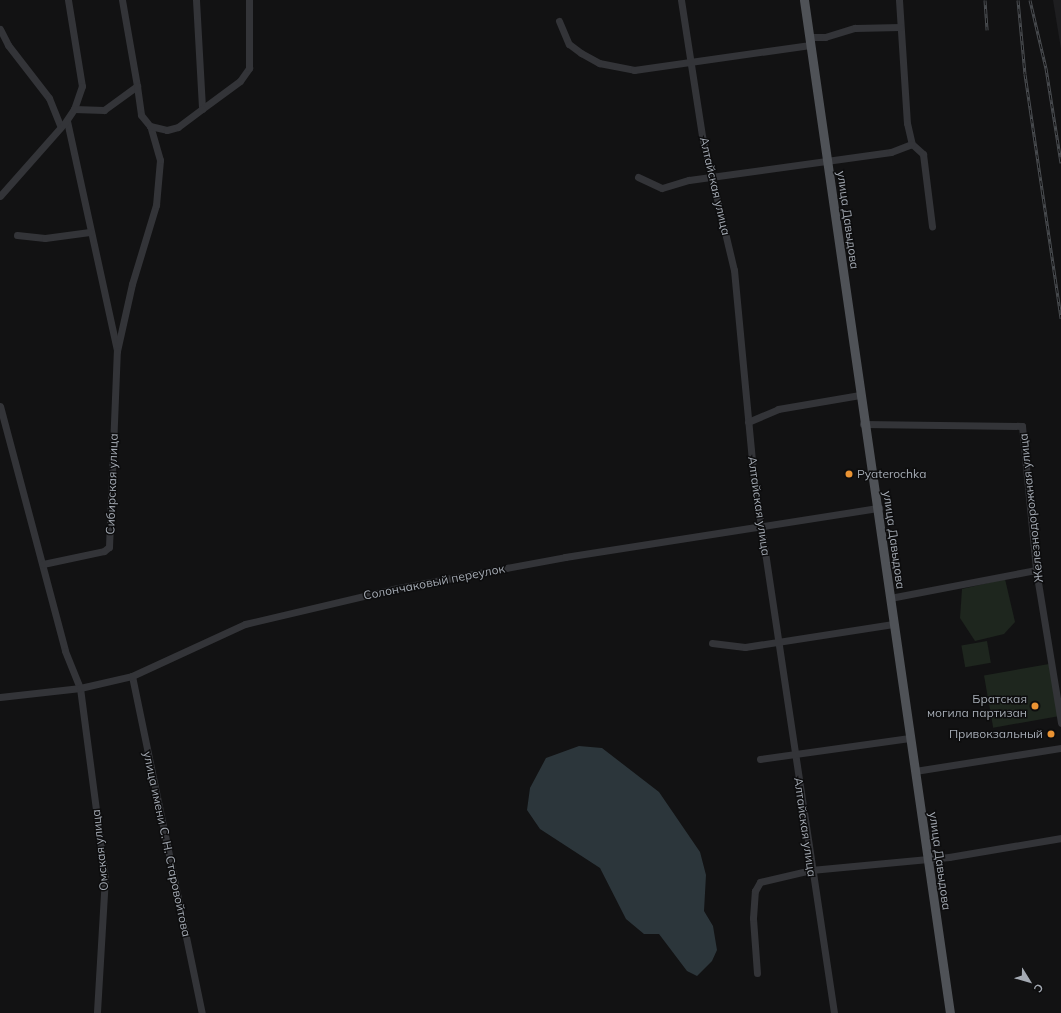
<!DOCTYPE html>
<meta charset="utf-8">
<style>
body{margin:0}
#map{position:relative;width:1061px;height:1013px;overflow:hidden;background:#121213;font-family:Mulish,sans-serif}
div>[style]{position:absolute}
.built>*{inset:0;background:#1e1e20}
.green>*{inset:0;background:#1e261e;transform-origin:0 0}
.water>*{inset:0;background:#2c363b}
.minor>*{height:7px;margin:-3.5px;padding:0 3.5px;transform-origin:3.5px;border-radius:3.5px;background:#333438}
.major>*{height:9px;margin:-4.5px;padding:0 4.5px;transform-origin:4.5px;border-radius:4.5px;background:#4f5257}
.rail>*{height:3px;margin-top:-1.5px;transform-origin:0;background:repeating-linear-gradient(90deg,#0d0d0e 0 4.5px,#4a4d51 0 9px);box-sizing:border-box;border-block:1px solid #4a4d51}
.dots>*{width:11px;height:11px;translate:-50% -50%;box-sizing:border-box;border:2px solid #0d0d0e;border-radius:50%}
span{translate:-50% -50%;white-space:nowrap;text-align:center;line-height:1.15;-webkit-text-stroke:3px #0d0d0e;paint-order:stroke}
.street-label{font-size:12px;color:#a4aab3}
.poi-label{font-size:12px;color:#a4aab3}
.left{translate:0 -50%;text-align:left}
.right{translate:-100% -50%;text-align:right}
.north{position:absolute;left:1009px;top:961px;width:40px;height:40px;-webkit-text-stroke:3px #0d0d0e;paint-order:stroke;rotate:127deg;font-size:11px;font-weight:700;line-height:16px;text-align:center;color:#a4aab3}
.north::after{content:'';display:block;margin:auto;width:14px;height:18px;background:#a4aab3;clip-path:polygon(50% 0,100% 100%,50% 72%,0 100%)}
</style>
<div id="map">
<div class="built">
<div style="clip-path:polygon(1053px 0,1061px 0,1061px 49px)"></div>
</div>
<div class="green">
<div style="clip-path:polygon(1005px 579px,1015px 622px,1004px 634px,975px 641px,960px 618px,962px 589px)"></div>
<div style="left:987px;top:641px;width:22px;height:26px;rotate:80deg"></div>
<div style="left:1049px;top:664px;width:53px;height:66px;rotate:80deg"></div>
</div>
<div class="water">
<div style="clip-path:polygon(579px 746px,602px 748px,659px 792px,700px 852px,706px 875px,704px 911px,713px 926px,717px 950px,712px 961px,697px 976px,687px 971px,659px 934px,644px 934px,626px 919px,600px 868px,540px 829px,527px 810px,530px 788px,546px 758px)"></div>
</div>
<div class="minor">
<div style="left:68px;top:0;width:87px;rotate:80.8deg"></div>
<div style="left:82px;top:86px;width:24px;rotate:109deg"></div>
<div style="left:122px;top:0;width:87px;rotate:80.1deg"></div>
<div style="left:196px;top:0;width:109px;rotate:86.8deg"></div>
<div style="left:202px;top:109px;width:47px;rotate:-36.4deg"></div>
<div style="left:240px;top:81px;width:16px;rotate:-55deg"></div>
<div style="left:249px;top:68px;width:68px;rotate:-90deg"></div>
<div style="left:681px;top:0;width:138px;rotate:81.2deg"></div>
<div style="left:702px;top:136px;width:138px;rotate:76.6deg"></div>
<div style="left:734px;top:270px;width:203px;rotate:84.6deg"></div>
<div style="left:753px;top:472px;width:547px;rotate:81.48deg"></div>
<div style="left:899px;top:0;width:123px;rotate:86.3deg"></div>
<div style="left:907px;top:123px;width:22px;rotate:77deg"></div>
<div style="left:912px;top:144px;width:15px;rotate:42deg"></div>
<div style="left:923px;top:154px;width:73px;rotate:82.9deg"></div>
<div style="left:559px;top:21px;width:25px;rotate:67deg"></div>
<div style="left:569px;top:44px;width:15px;rotate:37deg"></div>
<div style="left:581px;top:53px;width:21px;rotate:29deg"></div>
<div style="left:599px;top:63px;width:36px;rotate:11deg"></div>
<div style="left:634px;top:70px;width:178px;rotate:-8.1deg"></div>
<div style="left:0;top:29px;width:18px;rotate:63deg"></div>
<div style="left:8px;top:45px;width:67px;rotate:52.3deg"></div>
<div style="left:49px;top:98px;width:31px;rotate:68deg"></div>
<div style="left:61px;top:127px;width:92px;rotate:131.5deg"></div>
<div style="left:809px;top:37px;width:16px"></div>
<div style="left:825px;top:37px;width:31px;rotate:-17deg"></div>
<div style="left:855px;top:28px;width:45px;rotate:-1.3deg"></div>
<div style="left:67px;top:121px;width:235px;rotate:77.7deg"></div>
<div style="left:117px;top:351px;width:69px;rotate:-77.4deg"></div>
<div style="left:132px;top:284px;width:83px;rotate:-73.1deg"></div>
<div style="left:156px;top:205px;width:45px;rotate:-84.9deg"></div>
<div style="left:160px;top:160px;width:35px;rotate:-106deg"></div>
<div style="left:64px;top:124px;width:18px;rotate:-56deg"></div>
<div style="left:74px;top:109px;width:30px;rotate:2deg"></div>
<div style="left:104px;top:110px;width:41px;rotate:-36deg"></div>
<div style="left:137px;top:86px;width:29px;rotate:82deg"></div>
<div style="left:141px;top:115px;width:14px;rotate:51deg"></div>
<div style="left:150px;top:126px;width:17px;rotate:13deg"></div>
<div style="left:167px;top:130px;width:11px;rotate:-15deg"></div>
<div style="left:178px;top:127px;width:30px;rotate:-37deg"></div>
<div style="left:638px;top:177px;width:26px;rotate:25deg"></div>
<div style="left:662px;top:188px;width:28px;rotate:-17deg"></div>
<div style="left:689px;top:180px;width:204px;rotate:-7.9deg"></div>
<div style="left:891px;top:152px;width:22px;rotate:-21deg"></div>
<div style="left:17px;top:235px;width:28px;rotate:6deg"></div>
<div style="left:45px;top:238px;width:45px;rotate:-7.6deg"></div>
<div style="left:0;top:406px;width:253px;rotate:75.1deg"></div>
<div style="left:65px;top:651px;width:40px;rotate:68deg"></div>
<div style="left:80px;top:688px;width:191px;rotate:82.5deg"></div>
<div style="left:105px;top:877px;width:136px;rotate:93.4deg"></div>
<div style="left:748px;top:422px;width:33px;rotate:-23deg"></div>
<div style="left:778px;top:409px;width:83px;rotate:-9.7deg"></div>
<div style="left:863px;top:424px;width:159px;rotate:0.7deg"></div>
<div style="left:1022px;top:426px;width:145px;rotate:84.4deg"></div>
<div style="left:1036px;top:570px;width:155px;rotate:80.7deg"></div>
<div style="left:43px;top:564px;width:62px;rotate:-12deg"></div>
<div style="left:104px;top:551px;width:6px;rotate:-39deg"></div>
<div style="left:109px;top:547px;width:196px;rotate:-87.7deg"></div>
<div style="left:890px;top:598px;width:149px;rotate:-10.9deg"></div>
<div style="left:712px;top:643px;width:33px;rotate:7deg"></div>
<div style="left:745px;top:647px;width:150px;rotate:-8.8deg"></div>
<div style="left:132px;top:676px;width:344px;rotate:78.3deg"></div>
<div style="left:0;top:697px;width:81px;rotate:-6.4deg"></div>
<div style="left:80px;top:688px;width:53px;rotate:-13deg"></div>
<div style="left:132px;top:676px;width:124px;rotate:-24.7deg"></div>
<div style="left:245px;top:624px;width:152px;rotate:-13.3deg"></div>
<div style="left:393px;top:589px;width:175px;rotate:-10.5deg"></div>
<div style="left:565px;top:557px;width:318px;rotate:-8.9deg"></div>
<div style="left:760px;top:759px;width:151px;rotate:-8deg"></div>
<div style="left:915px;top:771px;width:148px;rotate:-9deg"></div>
<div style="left:757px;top:973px;width:55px;rotate:-94.2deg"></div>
<div style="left:753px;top:918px;width:27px;rotate:-86deg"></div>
<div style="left:755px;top:891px;width:10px;rotate:-61deg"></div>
<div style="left:760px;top:882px;width:52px;rotate:-13.2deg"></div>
<div style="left:811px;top:870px;width:139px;rotate:-5.4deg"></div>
<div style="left:949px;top:857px;width:114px;rotate:-9.6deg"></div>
</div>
<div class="major">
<div style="left:804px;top:0;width:1023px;rotate:81.8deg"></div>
</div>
<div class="rail">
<div style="left:985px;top:0;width:30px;rotate:86deg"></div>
<div style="left:1018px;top:0;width:74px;rotate:84.6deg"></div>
<div style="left:1025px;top:74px;width:247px;rotate:81.6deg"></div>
<div style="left:1030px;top:0;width:70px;rotate:76.8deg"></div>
<div style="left:1046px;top:68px;width:96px;rotate:81deg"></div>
</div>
<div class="dots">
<div style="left:849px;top:474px;background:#ea9333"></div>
<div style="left:1035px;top:706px;background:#ea9333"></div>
<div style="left:1051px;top:734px;background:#ea9333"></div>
</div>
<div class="street-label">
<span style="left:715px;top:186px;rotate:77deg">Алтайская улица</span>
<span style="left:848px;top:220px;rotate:82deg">улица Давыдова</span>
<span style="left:112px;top:484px;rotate:-88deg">Сибирская улица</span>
<span style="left:759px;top:506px;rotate:82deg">Алтайская улица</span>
<span style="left:1031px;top:508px;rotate:-96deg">Железнодорожная улица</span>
<span style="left:894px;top:540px;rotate:82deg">улица Давыдова</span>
<span style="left:434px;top:582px;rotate:-11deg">Солончаковый переулок</span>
<span style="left:805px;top:827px;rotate:82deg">Алтайская улица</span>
<span style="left:167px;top:844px;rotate:78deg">улица имени С. Н. Старовойтова</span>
<span style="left:100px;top:850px;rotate:-96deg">Омская улица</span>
<span style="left:940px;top:861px;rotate:82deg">улица Давыдова</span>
</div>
<div class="poi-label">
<span class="left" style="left:857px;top:474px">Pyaterochka</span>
<span class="right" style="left:1027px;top:706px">Братская<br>могила партизан</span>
<span class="right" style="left:1043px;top:734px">Привокзальный</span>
</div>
<div class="north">С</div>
</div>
